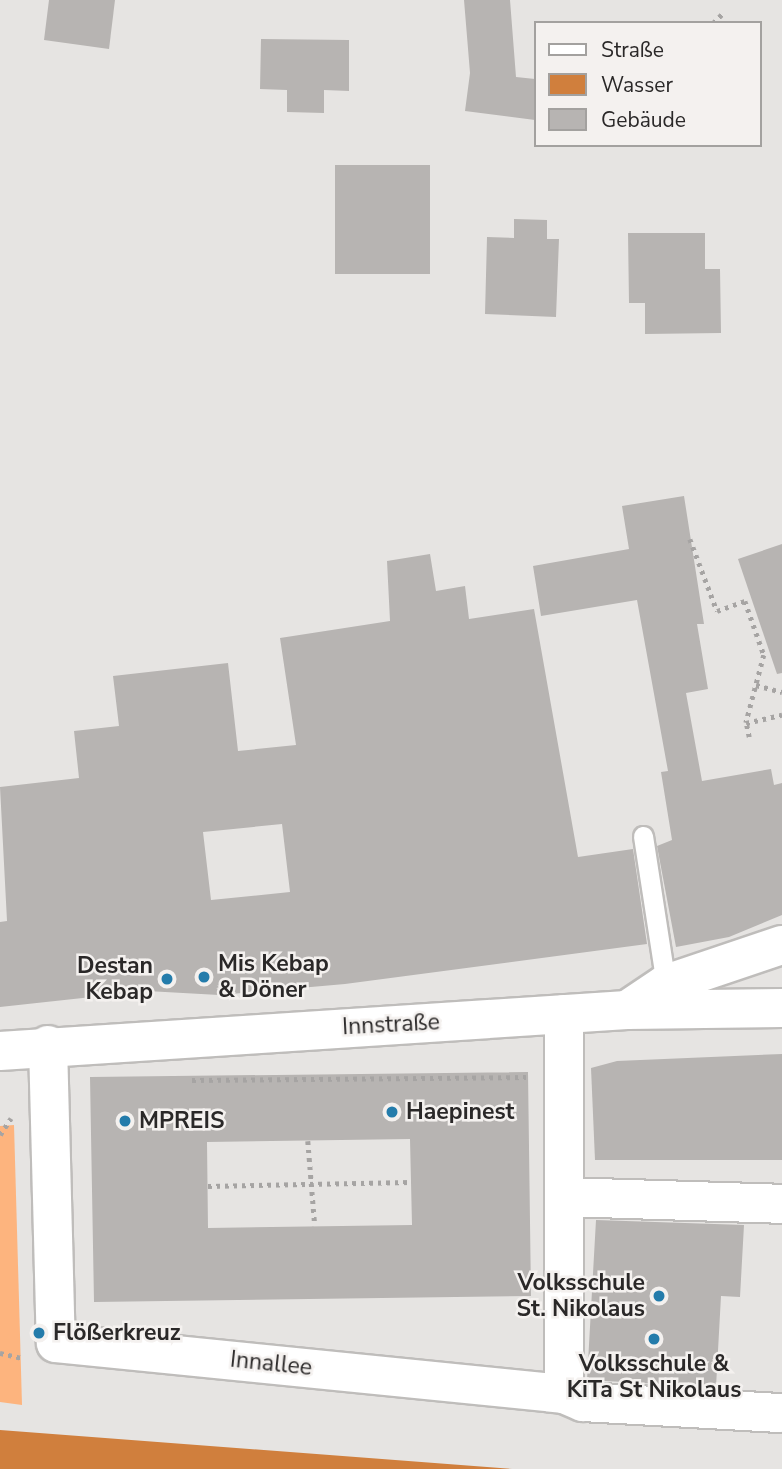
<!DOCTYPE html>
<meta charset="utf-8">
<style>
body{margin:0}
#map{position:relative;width:782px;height:1469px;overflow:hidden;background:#e6e4e2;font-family:"Nunito Sans",sans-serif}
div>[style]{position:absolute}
.green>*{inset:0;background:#fdb47e}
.water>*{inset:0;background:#d07f3d}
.building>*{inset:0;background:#b7b4b2;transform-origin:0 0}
.path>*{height:4.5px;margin-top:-2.25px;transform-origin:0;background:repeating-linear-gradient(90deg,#a6a4a3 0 3.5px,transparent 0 8.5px)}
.roads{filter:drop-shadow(2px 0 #bfbdbb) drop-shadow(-2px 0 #bfbdbb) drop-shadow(0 2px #bfbdbb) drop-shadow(0 -2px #bfbdbb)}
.service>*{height:19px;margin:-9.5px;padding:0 9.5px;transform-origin:9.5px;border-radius:9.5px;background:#fff}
.minor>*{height:38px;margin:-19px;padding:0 19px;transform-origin:19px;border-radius:19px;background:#fff}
.tertiary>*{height:38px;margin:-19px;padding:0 19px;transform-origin:19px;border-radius:19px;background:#fff}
.dots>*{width:19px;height:19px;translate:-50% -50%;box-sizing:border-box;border:4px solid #f4f1ef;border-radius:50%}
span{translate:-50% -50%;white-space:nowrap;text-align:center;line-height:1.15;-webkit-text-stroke:5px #f4f1ef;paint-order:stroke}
.poi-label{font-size:23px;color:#2a2828;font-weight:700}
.left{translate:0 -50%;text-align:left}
.right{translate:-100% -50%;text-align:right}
.street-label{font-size:23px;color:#2a2828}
.legend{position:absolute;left:534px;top:21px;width:228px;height:126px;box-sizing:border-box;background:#f4f1ef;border:2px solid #a3a19f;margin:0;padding:9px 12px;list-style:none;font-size:21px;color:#2a2828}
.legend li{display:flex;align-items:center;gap:14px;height:35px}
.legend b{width:35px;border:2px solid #a3a19f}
</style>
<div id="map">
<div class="green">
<i style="clip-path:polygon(14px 1125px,22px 1405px,0 1402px,0 1126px)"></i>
</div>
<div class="water">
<i style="clip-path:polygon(0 1430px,512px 1469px,0 1469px)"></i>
</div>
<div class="building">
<i style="clip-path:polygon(49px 0,115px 0,109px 49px,44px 40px)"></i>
<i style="clip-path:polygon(464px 0,510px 0,516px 77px,535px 79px,535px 120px,465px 111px,470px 73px)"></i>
<i style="clip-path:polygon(261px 39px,349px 40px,349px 91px,324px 90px,324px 113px,287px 112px,287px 90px,260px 89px)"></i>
<i style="left:335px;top:165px;width:95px;height:109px"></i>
<i style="clip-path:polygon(514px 219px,547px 220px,547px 239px,559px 239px,556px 317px,485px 314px,487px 237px,514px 238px)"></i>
<i style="clip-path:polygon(628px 233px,705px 233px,705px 269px,720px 269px,721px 333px,645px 334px,645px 303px,629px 303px)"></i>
<i style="clip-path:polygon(684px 496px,704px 624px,697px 624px,708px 689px,686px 693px,702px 781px,771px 769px,774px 785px,782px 783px,782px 915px,729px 937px,676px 947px,657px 846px,672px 840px,661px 772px,668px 771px,637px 600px,541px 616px,533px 566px,629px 549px,622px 506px)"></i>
<i style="clip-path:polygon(782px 544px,782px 673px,777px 674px,738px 559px)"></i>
<i style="clip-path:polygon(evenodd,430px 554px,436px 591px,465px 586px,469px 619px,534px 609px,578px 857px,633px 849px,647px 944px,345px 984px,219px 995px,147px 991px,0 1007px,0 922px,7px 921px,0 787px,79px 778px,74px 731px,119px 726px,113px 676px,228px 663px,238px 751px,296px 745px,280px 638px,390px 621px,387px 561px,430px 554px,282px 824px,290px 892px,211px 900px,203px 832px,282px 824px)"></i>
<i style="clip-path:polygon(782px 1054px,782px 1160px,595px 1160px,591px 1068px,617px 1061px)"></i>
<i style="clip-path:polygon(evenodd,528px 1072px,531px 1296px,94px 1302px,90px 1077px,528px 1072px,410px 1139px,412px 1225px,208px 1228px,207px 1142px,410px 1139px)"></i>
<i style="clip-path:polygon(596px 1220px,744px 1225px,740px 1297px,721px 1296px,716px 1387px,587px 1380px)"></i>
</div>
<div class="path">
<i style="left:713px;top:23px;width:16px;rotate:-45deg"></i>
<i style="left:690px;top:539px;width:77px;rotate:69.4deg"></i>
<i style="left:717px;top:611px;width:30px;rotate:-20deg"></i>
<i style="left:745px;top:601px;width:57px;rotate:70.6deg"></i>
<i style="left:764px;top:655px;width:70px;rotate:104.8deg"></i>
<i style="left:756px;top:685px;width:27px;rotate:15deg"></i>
<i style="left:749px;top:737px;width:14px;rotate:-102deg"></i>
<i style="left:746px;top:723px;width:37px;rotate:-13deg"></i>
<i style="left:192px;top:1080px;width:334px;rotate:-0.5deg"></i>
<i style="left:0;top:1135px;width:20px;rotate:-57deg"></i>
<i style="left:308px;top:1141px;width:85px;rotate:85.3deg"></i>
<i style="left:208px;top:1186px;width:203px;rotate:-1.1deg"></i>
<i style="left:0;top:1353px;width:23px;rotate:13deg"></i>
</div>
<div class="roads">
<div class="service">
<i style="left:643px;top:836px;width:150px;rotate:81.2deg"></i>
</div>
<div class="minor">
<i style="left:627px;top:1010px;width:47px;rotate:-33.7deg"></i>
<i style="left:666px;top:984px;width:122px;rotate:-18.6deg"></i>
<i style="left:48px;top:1045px;width:298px;rotate:88.5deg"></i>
<i style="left:56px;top:1343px;width:511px;rotate:5.73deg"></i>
<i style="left:564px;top:1394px;width:21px;rotate:23deg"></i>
<i style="left:583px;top:1402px;width:199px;rotate:3.2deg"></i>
<i style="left:564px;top:1197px;width:218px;rotate:1.8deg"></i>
<i style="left:564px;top:1394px;width:380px;rotate:-90deg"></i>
</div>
<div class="tertiary">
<i style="left:0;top:1051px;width:628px;rotate:-3.74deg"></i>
<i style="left:627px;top:1010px;width:155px;rotate:-0.7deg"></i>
</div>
</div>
<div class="dots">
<i style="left:204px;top:977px;background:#247cab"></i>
<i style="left:167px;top:979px;background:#247cab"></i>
<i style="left:392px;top:1112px;background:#247cab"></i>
<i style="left:125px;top:1121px;background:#247cab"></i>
<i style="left:659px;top:1296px;background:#247cab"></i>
<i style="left:39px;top:1333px;background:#247cab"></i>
<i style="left:654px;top:1339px;background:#247cab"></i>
</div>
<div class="poi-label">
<span class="left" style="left:218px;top:977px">Mis Kebap<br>&amp; Döner</span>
<span class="right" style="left:153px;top:979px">Destan<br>Kebap</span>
<span class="left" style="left:406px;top:1112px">Haepinest</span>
<span class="left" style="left:139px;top:1121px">MPREIS</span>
<span class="right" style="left:645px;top:1296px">Volksschule<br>St. Nikolaus</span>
<span class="left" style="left:53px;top:1333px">Flößerkreuz</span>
<span style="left:654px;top:1377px">Volksschule &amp;<br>KiTa St Nikolaus</span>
</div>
<div class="street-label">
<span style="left:391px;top:1025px;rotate:-3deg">Innstraße</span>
<span style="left:271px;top:1364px;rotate:6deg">Innallee</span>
</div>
<ul class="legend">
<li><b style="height:9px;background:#fff"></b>Straße</li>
<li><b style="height:19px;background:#d07f3d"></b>Wasser</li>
<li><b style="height:19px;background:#b7b4b2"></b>Gebäude</li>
</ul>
</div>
